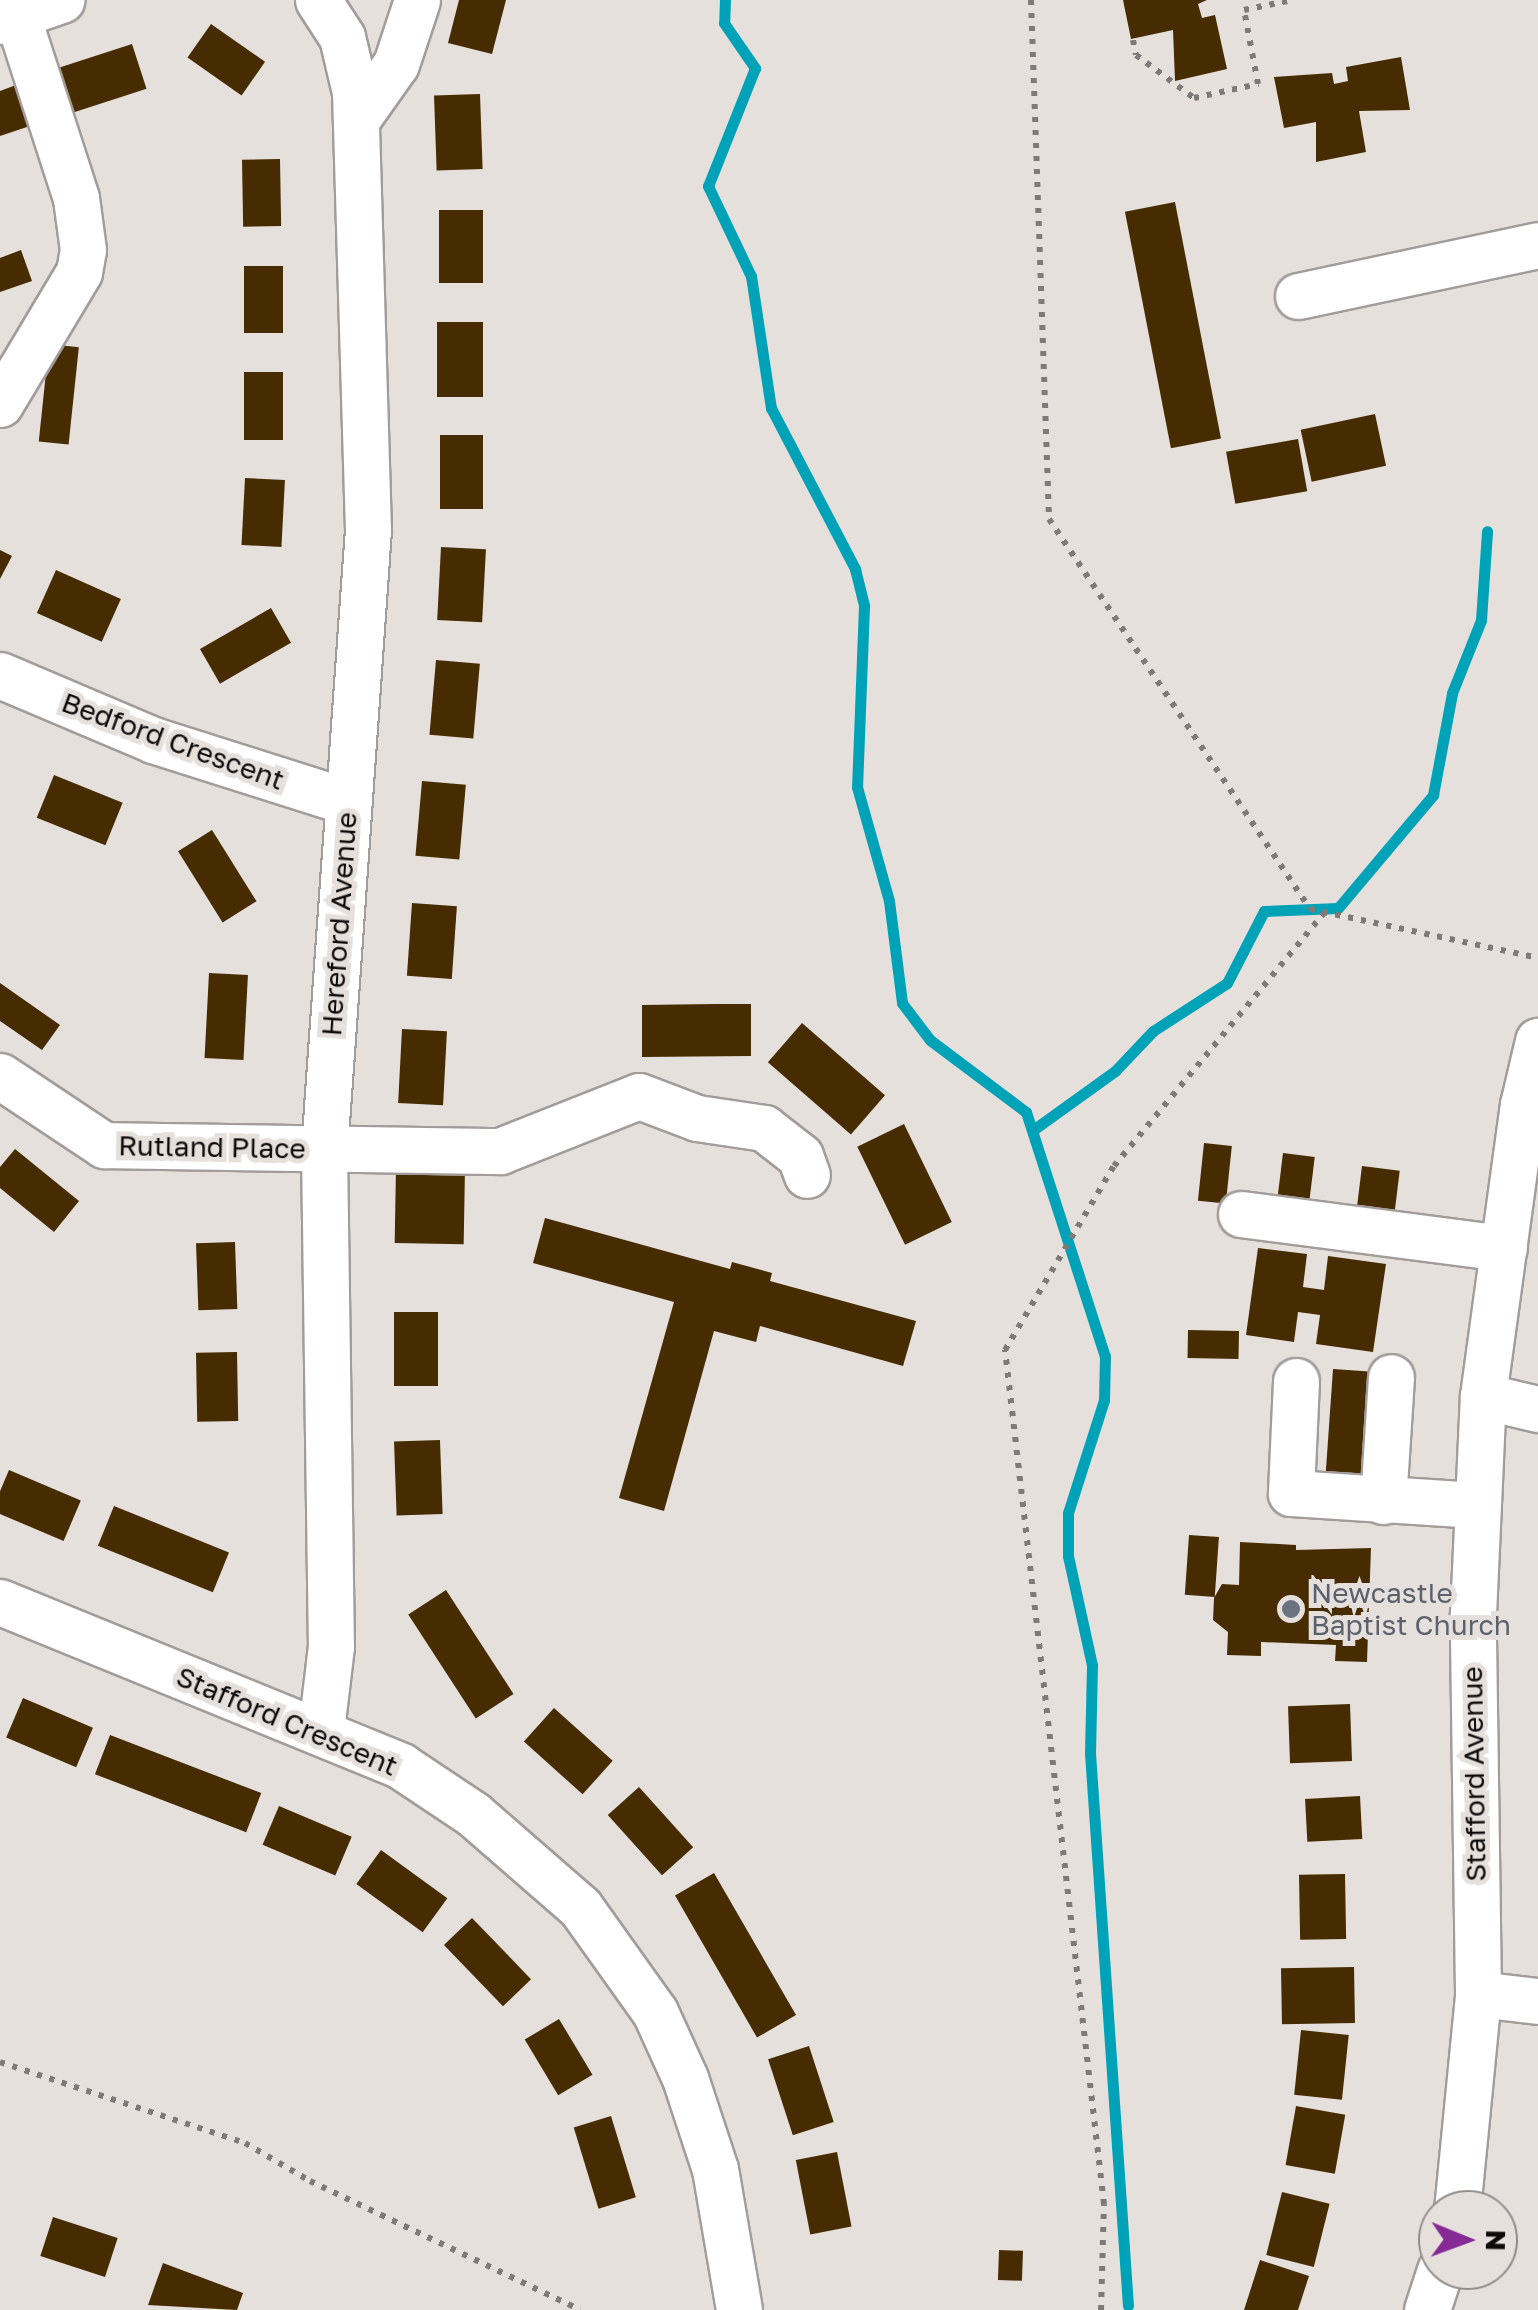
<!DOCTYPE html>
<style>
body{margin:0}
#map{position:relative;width:1538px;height:2310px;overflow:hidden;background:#e6e0dd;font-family:"Golos Text",sans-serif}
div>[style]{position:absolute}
.stream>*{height:11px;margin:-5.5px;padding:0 5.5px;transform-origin:5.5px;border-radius:5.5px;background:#00a2b8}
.building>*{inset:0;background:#462c00;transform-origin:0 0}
.path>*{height:6px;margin-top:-3px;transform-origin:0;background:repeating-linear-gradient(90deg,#7e7a78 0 5px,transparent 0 13px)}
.roads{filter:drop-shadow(2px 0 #a29c9a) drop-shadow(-2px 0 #a29c9a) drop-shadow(0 2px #a29c9a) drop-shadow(0 -2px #a29c9a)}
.minor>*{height:45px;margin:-22.5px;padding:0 22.5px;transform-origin:22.5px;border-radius:22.5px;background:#fff}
.dots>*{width:28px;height:28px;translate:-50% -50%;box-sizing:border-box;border:5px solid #e6e0dd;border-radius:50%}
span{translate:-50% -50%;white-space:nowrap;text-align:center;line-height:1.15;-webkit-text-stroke:10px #e6e0dd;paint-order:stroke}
.street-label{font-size:28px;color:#0d0b0a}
.worship-label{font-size:28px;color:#5b616d}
.left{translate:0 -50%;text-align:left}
.north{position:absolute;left:1418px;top:2190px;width:100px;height:100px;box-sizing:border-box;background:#e6e0dd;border:2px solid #8f8b89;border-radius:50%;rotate:91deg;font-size:28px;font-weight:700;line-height:40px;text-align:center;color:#0d0b0a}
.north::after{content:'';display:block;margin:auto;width:35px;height:45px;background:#862a96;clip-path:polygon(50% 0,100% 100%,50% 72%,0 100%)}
</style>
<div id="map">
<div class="stream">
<i style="left:725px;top:0;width:23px;rotate:92deg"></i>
<i style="left:724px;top:23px;width:55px;rotate:55.4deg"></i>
<i style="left:755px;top:68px;width:127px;rotate:111.7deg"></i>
<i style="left:708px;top:186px;width:100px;rotate:64.5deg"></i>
<i style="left:751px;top:276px;width:134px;rotate:81.4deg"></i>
<i style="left:771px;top:408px;width:182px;rotate:62.4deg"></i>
<i style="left:855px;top:569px;width:38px;rotate:76deg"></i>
<i style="left:864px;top:606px;width:181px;rotate:92.2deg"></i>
<i style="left:857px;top:787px;width:118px;rotate:74.3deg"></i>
<i style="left:889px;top:901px;width:103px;rotate:82.7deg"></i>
<i style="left:902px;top:1003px;width:46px;rotate:52.9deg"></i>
<i style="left:930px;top:1040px;width:120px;rotate:36.9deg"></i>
<i style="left:1026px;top:1112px;width:256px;rotate:72.1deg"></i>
<i style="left:1105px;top:1356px;width:44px;rotate:91.3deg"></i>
<i style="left:1104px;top:1400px;width:119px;rotate:107.7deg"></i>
<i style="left:1068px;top:1513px;width:43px;rotate:90deg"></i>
<i style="left:1068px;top:1556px;width:112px;rotate:77.6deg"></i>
<i style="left:1092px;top:1665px;width:88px;rotate:91.3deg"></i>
<i style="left:1090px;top:1753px;width:554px;rotate:86.07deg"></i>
<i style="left:1033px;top:1130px;width:101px;rotate:-35.7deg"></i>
<i style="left:1115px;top:1071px;width:55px;rotate:-46.5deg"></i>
<i style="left:1153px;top:1031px;width:88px;rotate:-33deg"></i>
<i style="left:1227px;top:983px;width:81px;rotate:-62.8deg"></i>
<i style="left:1264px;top:911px;width:74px;rotate:-2.3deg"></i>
<i style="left:1338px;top:908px;width:148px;rotate:-49.9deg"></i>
<i style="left:1433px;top:795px;width:104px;rotate:-79.4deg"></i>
<i style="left:1452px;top:693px;width:79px;rotate:-68.3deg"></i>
<i style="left:1481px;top:620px;width:89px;rotate:-86.1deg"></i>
</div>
<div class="building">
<i style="clip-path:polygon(459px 0,506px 0,492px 54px,448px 43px)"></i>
<i style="clip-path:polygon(1123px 0,1207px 0,1198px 4px,1202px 18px,1215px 15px,1227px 69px,1175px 81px,1173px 30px,1131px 39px)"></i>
<i style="left:211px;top:24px;width:66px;height:41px;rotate:35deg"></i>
<i style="left:132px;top:44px;width:47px;height:81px;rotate:72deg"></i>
<i style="clip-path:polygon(1401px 57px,1410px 110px,1359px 111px,1366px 152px,1316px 162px,1316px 122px,1284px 128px,1274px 77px,1332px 73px,1334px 84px,1348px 81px,1346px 67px)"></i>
<i style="clip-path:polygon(16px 85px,30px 126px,0 136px,0 91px)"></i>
<i style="left:480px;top:94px;width:75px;height:46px;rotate:88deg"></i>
<i style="left:280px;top:159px;width:67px;height:38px;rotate:89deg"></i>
<i style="left:1175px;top:202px;width:241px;height:51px;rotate:79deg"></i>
<i style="left:439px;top:210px;width:44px;height:73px"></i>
<i style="clip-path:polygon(21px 250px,32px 281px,0 292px,0 258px)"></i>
<i style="left:244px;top:266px;width:39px;height:67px"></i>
<i style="left:437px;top:322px;width:46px;height:75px"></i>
<i style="left:49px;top:344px;width:30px;height:98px;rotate:6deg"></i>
<i style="left:244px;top:372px;width:39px;height:68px"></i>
<i style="left:1375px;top:414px;width:53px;height:76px;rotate:78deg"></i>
<i style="left:440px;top:435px;width:43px;height:74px"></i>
<i style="left:1298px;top:439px;width:53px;height:73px;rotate:80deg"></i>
<i style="left:245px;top:478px;width:40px;height:67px;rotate:3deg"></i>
<i style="left:441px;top:547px;width:45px;height:73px;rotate:3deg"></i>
<i style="clip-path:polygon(0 550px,12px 556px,0 579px)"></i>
<i style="left:56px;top:570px;width:71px;height:47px;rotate:24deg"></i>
<i style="left:271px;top:608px;width:40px;height:82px;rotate:60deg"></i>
<i style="left:436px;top:660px;width:44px;height:75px;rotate:5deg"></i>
<i style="left:54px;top:775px;width:74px;height:46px;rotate:22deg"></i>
<i style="left:422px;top:781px;width:44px;height:75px;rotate:5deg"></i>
<i style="left:212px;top:830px;width:84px;height:40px;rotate:58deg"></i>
<i style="left:412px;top:903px;width:45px;height:73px;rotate:4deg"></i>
<i style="left:209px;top:973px;width:39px;height:85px;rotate:3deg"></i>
<i style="clip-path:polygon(0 983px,60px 1025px,42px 1050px,0 1021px)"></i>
<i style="clip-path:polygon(715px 1004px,751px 1004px,751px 1056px,642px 1057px,642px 1005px)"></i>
<i style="left:802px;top:1023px;width:110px;height:52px;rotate:41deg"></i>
<i style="left:402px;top:1029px;width:45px;height:74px;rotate:3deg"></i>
<i style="left:904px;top:1124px;width:109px;height:52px;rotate:64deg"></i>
<i style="left:1204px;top:1143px;width:28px;height:58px;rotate:6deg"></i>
<i style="clip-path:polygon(15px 1149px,79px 1201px,54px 1232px,0 1188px,0 1167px)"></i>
<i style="left:1283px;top:1153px;width:32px;height:57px;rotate:7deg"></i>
<i style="left:1362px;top:1166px;width:38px;height:47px;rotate:7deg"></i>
<i style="left:396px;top:1167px;width:69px;height:76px;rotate:1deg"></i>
<i style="clip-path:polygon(545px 1218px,730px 1269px,732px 1262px,772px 1273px,770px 1281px,916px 1321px,903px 1366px,760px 1326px,756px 1342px,714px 1331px,664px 1511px,619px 1498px,674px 1302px,533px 1263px)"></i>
<i style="left:235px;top:1242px;width:67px;height:39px;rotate:88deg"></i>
<i style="clip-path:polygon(1258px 1248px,1307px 1254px,1303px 1287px,1324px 1290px,1328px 1256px,1386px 1264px,1373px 1352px,1316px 1344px,1320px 1315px,1298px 1312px,1294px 1342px,1246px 1335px)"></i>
<i style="left:394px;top:1312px;width:44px;height:74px"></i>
<i style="left:1188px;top:1330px;width:51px;height:28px;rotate:1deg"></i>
<i style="left:237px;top:1352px;width:69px;height:41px;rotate:89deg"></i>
<i style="left:1333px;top:1369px;width:51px;height:118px;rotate:4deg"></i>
<i style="left:440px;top:1440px;width:74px;height:46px;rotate:88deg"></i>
<i style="left:9px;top:1470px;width:78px;height:44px;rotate:23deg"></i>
<i style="left:114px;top:1506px;width:124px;height:43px;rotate:22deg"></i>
<i style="left:1189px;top:1535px;width:30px;height:60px;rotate:4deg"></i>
<i style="clip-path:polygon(1240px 1542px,1296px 1545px,1296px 1550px,1371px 1548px,1367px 1662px,1335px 1661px,1336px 1645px,1261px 1642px,1261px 1656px,1227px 1655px,1228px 1632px,1213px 1620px,1214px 1598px,1222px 1584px,1239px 1585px)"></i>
<i style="left:446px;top:1590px;width:124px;height:45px;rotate:57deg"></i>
<i style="left:23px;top:1698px;width:76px;height:43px;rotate:23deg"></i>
<i style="left:1350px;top:1704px;width:57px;height:62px;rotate:88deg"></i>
<i style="left:554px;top:1708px;width:79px;height:45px;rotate:42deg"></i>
<i style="left:110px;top:1735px;width:162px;height:42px;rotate:21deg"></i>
<i style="left:639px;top:1787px;width:81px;height:42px;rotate:48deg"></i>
<i style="left:1360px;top:1796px;width:43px;height:55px;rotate:87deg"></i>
<i style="left:279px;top:1806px;width:79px;height:42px;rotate:23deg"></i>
<i style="left:381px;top:1850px;width:82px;height:42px;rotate:36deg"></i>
<i style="left:714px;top:1873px;width:164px;height:45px;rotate:60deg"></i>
<i style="left:1345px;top:1874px;width:65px;height:46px;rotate:89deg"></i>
<i style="left:472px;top:1918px;width:85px;height:39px;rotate:46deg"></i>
<i style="left:1354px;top:1967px;width:56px;height:73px;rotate:89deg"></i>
<i style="left:559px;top:2019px;width:65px;height:40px;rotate:59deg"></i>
<i style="left:1301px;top:2030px;width:48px;height:65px;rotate:6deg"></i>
<i style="left:809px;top:2046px;width:80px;height:43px;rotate:72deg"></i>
<i style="left:1296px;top:2106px;width:50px;height:60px;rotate:10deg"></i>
<i style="left:611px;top:2116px;width:85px;height:39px;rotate:73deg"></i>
<i style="left:837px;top:2152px;width:76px;height:42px;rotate:79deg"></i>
<i style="left:1282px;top:2192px;width:49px;height:65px;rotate:14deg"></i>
<i style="left:53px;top:2217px;width:68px;height:41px;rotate:18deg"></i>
<i style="left:999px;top:2250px;width:24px;height:30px;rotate:2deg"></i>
<i style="clip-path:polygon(1260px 2260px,1309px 2276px,1298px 2310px,1244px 2310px)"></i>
<i style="clip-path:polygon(163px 2263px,243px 2293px,237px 2310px,148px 2305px)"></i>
</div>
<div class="path">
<i style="left:1031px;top:0;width:519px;rotate:88.01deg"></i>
<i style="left:1049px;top:519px;width:469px;rotate:56.2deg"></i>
<i style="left:1310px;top:909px;width:233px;rotate:12.1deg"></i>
<i style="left:1133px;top:40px;width:15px;rotate:79deg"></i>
<i style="left:1136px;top:55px;width:72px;rotate:36.6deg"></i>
<i style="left:1194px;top:98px;width:66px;rotate:-12.3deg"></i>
<i style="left:1258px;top:84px;width:75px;rotate:-100.7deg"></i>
<i style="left:1244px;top:10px;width:49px;rotate:-11.8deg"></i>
<i style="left:0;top:2062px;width:258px;rotate:18.3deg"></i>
<i style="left:245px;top:2143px;width:75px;rotate:30.3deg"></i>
<i style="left:310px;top:2181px;width:299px;rotate:25.5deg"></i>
<i style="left:1101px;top:2310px;width:106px;rotate:-88.4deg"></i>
<i style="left:1104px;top:2204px;width:860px;rotate:-96.61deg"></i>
<i style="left:1005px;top:1350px;width:214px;rotate:-59.4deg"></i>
<i style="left:1114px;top:1166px;width:330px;rotate:-50.3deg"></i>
</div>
<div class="roads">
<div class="minor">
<i style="left:318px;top:0;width:44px;rotate:57deg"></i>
<i style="left:342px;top:37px;width:57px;rotate:76.7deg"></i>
<i style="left:355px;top:92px;width:437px;rotate:88.3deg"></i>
<i style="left:368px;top:529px;width:623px;rotate:94.05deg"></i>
<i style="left:324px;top:1150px;width:496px;rotate:89.2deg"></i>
<i style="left:331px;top:1646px;width:85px;rotate:96.8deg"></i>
<i style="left:0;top:21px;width:65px;rotate:-19deg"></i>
<i style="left:357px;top:119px;width:67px;rotate:-54.7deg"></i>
<i style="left:396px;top:64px;width:67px;rotate:-71.8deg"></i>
<i style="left:1298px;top:296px;width:245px;rotate:-12deg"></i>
<i style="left:0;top:404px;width:154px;rotate:-59.1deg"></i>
<i style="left:79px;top:272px;width:22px;rotate:-80deg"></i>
<i style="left:83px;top:250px;width:52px;rotate:-97.7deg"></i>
<i style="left:76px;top:198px;width:192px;rotate:-107.9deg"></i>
<i style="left:0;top:675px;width:166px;rotate:23deg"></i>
<i style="left:153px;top:740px;width:205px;rotate:17.6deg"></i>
<i style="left:0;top:1076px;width:125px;rotate:33.6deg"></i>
<i style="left:104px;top:1145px;width:396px;rotate:0.9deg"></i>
<i style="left:500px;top:1151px;width:149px;rotate:-21.6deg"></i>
<i style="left:639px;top:1096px;width:62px;rotate:20.8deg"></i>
<i style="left:697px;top:1118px;width:68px;rotate:8.5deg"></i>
<i style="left:764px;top:1128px;width:46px;rotate:37.9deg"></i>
<i style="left:800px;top:1156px;width:20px;rotate:70deg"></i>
<i style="left:1241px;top:1214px;width:265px;rotate:7.4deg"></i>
<i style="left:1296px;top:1381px;width:112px;rotate:92.6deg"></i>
<i style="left:1291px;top:1493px;width:186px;rotate:3.7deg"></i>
<i style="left:1483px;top:1396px;width:57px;rotate:13.3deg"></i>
<i style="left:1383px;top:1501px;width:124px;rotate:-86.3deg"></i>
<i style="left:0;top:1602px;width:433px;rotate:22.2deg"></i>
<i style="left:401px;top:1766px;width:87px;rotate:33.7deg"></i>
<i style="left:473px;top:1814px;width:142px;rotate:41deg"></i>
<i style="left:580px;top:1907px;width:129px;rotate:54.5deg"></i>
<i style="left:655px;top:2012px;width:72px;rotate:65.6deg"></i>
<i style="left:685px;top:2078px;width:96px;rotate:71.8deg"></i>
<i style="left:715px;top:2169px;width:143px;rotate:80.3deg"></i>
<i style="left:1478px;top:1994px;width:60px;rotate:6.7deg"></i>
<i style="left:1457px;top:2210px;width:217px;rotate:-84.4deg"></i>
<i style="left:1478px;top:1994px;width:380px;rotate:-90.8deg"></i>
<i style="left:1473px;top:1614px;width:218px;rotate:-87.4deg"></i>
<i style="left:1483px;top:1396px;width:294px;rotate:-82.2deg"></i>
<i style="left:1523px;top:1105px;width:66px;rotate:-76.8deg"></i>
<i style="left:1427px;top:2310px;width:42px;rotate:-72deg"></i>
</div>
</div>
<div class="dots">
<i style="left:1291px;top:1609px;background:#6b7280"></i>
</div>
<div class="street-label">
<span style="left:173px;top:741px;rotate:20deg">Bedford Crescent</span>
<span style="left:339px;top:924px;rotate:-86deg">Hereford Avenue</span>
<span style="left:212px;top:1147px;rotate:1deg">Rutland Place</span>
<span style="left:287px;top:1721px;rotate:23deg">Stafford Crescent</span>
<span style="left:1474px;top:1774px;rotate:-91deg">Stafford Avenue</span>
</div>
<div class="worship-label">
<span class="left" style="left:1311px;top:1609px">Newcastle<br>Baptist Church</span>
</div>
<div class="north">N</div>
</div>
